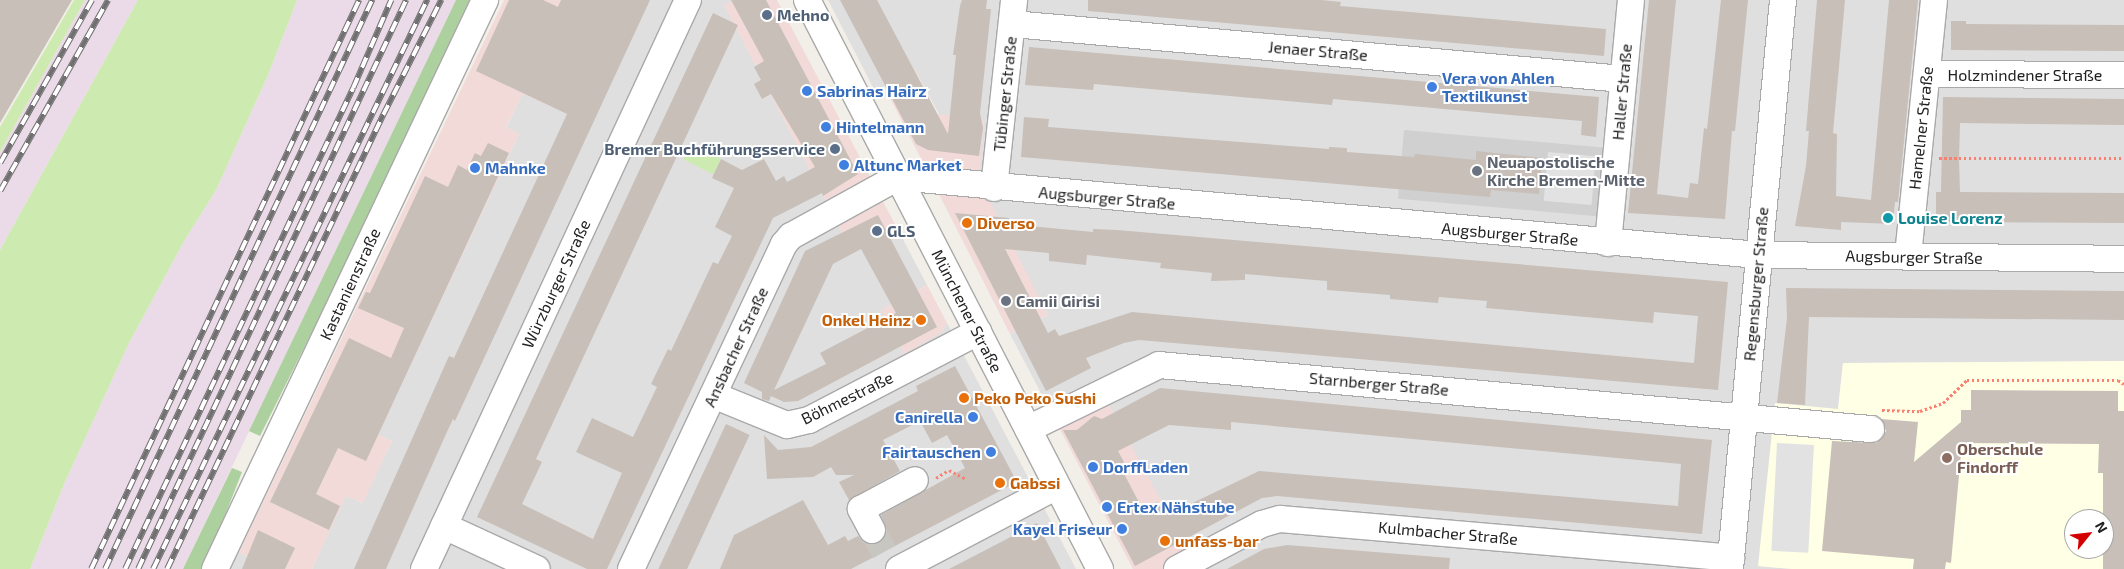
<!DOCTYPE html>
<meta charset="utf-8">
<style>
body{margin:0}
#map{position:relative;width:2124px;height:569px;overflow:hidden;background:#f2efe9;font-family:"Exo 2",sans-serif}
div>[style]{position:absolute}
.residential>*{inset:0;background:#e0dfdf}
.commercial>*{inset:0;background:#f2dad9}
.industrial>*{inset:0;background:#ebdbe8}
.education>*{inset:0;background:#ffffe5}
.religious>*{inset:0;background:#d0d0d0;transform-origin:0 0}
.grass>*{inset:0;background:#cdebb0;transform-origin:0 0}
.forest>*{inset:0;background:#add19e}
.parking>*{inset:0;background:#e2e2e2;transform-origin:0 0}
.building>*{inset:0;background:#c7bfb8;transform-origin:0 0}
.minor-tunnel>*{height:26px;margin-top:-13px;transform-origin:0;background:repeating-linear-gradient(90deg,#c8c6c1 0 26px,transparent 0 39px)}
.path>*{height:3px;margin-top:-1.5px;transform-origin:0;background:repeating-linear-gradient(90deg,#fa8072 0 2.5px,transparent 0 5px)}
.roads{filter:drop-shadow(1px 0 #a9a9a9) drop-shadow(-1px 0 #a9a9a9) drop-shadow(0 1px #a9a9a9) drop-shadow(0 -1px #a9a9a9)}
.minor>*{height:26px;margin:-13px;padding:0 13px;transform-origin:13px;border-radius:13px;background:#fff}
.rail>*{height:5.5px;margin-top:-2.75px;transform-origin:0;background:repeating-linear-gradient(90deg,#fff 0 11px,#707070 0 22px);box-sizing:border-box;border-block:1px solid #707070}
.dots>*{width:14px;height:14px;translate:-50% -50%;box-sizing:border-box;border:2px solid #fff;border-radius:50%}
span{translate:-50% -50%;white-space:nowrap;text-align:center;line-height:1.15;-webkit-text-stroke:4px #fff;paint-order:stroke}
.service-label{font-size:16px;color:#4e5e75;font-weight:700}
.left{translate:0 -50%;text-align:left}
.right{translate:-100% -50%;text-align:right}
.street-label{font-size:16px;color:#222}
.shop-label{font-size:16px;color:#366cbe;font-weight:700}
.worship-label{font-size:16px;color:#5b616d;font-weight:700}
.culture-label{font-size:16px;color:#0d838f;font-weight:700}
.food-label{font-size:16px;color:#c56008;font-weight:700}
.education-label{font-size:16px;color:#785e54;font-weight:700}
.north{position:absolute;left:2064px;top:509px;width:50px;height:50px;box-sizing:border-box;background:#fff;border:1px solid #a7a7a7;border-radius:50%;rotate:61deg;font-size:14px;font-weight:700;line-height:20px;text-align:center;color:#222}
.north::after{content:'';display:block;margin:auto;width:18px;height:22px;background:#d40000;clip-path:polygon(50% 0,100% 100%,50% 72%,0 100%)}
</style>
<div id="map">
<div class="residential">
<i style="clip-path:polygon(581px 0,734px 0,725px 6px,852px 251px,897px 228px,927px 285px,881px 310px,941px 333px,947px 323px,1076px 569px,312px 569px,346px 495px,362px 503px,392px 441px,377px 435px,519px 134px,506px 128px,523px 93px,552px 107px)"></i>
<i style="clip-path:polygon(828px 0,2124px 0,2124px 361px,1843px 363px,1838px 409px,1758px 566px,1793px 569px,1198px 569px,1054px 418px,1010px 334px,1048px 315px,915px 70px,875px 91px)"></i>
<i style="clip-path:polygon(239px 552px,273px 569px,230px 569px)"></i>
</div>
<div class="commercial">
<i style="clip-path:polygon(504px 0,581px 0,569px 71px,552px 107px,523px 94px,506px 127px,519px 134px,378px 435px,392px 441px,363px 503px,346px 496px,312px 569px,273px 569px,239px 552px)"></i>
<i style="clip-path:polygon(734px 0,777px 0,897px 228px,852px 251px,724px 5px)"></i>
<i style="clip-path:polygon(915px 70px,937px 114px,984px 119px,979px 180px,1048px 315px,1010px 334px,884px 86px)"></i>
<i style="clip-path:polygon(927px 285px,947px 323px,941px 333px,904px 354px,881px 310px)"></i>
<i style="clip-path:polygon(1103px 393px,1198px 569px,1133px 569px,1054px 418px)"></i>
</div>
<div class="industrial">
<i style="clip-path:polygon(85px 0,138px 0,0 250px,0 152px)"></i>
<i style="clip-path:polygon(297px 0,456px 0,183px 569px,30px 569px,64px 484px,128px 345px,184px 241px,216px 190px,268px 75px)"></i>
</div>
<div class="education">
<i style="clip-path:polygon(evenodd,2124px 361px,2124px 569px,1793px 569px,1758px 566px,1775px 403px,1838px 409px,1843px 363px,2124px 361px,2074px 519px,2104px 519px,2104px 549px,2074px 549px,2074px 519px)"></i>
</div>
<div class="religious">
<i style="left:1404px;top:130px;width:200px;height:69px;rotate:5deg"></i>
</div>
<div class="grass">
<i style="clip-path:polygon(74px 0,85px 0,0 152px,0 127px)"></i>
<i style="clip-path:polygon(138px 0,297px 0,268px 75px,216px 190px,184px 241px,128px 345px,64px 484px,30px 569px,0 569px,0 250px)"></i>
<i style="left:691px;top:144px;width:34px;height:17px;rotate:27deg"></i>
</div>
<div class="forest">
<i style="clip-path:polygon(456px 0,470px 0,351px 254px,260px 436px,249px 431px)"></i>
<i style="clip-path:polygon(232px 468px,242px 472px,204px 569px,183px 569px)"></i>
</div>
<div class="parking">
<i style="left:1548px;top:152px;width:48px;height:49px;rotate:5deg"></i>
<i style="left:1777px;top:443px;width:37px;height:108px;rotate:3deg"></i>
</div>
<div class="building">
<i style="clip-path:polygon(0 0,72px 0,0 123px)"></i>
<i style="clip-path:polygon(509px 0,543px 0,558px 7px,561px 0,650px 0,455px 421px,453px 419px,446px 434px,386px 569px,354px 569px,449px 356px,454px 358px,567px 114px,476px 71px)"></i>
<i style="clip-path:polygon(731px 0,766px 0,858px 174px,823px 196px,822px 193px,773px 218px,607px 569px,587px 569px,477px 517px,713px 13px,738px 25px,536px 459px,542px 462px,522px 504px,593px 539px,622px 473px,576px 452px,592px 418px,633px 437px,657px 387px,651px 384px,668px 349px,671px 351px,713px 262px,718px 264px,732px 236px,715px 227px,734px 188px,712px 178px,721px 159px,742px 170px,764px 159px,776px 181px,784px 176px,787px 182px,815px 167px,771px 94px,762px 99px,754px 84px,761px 80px,754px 67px,764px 61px)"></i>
<i style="clip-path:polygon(840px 0,877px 0,948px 134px,956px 55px,953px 55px,960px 6px,962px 0,987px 0,986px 9px,991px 9px,980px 113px,983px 128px,979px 156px,928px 150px,916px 144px)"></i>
<i style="clip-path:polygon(1088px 0,1321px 0,1341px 2px,1340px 6px,1606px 29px,1604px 56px,1088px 11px)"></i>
<i style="clip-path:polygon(1649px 0,1676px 0,1657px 194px,1688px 198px,1690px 183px,1698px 184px,1704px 128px,1707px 129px,1721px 0,1748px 0,1735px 131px,1732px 131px,1725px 219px,1628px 213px)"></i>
<i style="clip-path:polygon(1817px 0,1845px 0,1833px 133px,1837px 134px,1836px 196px,1871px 200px,1889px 0,1918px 0,1898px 202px,1895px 202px,1893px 224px,1841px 222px,1841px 230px,1795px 226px,1806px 166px,1809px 131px,1806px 131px)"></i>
<i style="clip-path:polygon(1951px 21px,1966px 21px,1966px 24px,2124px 25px,2124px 51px,1951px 50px)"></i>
<i style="clip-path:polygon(1029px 47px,1599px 97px,1596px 137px,1581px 135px,1582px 121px,1511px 115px,1333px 99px,1332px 105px,1094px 84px,1093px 90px,1025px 85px)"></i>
<i style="clip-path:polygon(1943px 97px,2124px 99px,2124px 125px,1960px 123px,1959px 160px,1960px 192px,2124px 193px,2124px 223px,1936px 222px,1936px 192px,1941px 192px)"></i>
<i style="clip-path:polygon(1024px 117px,1049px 119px,1048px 127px,1329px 149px,1329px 147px,1347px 148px,1347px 152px,1414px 157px,1415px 154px,1476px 160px,1476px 151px,1542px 158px,1539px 194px,1491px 190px,1490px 197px,1021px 157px)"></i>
<i style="clip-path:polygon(488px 143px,509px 153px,366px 461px,338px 448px,316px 494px,340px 506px,329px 530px,270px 502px,349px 338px,391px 358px,404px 328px,358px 308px,366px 292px,370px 293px,425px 176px,448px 187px,458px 165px,467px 170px,475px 153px,481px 156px)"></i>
<i style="clip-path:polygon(evenodd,955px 213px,1009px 218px,1008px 224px,1093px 232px,1093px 229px,1117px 230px,1728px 282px,1718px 390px,1139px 340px,1124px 343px,1086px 358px,1091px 368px,1046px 391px,955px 213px,1005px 249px,1049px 253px,1049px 261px,1077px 264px,1086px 265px,1087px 255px,1161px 263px,1160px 268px,1212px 273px,1211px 281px,1245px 280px,1245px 274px,1327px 281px,1327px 290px,1390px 295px,1390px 299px,1438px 303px,1439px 297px,1487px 301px,1486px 308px,1653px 323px,1654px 312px,1698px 316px,1694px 363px,1132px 312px,1059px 336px,1055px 329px,1048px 333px,1005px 249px)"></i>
<i style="clip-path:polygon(evenodd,878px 215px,937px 327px,798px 401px,784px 402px,771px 396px,769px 401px,762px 399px,762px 392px,744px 383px,805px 251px,878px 215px,861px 249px,896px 313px,820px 353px,826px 364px,774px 390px,833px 264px,861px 249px)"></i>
<i style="clip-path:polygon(1786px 288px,2124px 291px,2124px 320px,1809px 317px,1805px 405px,1777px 403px,1787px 318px)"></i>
<i style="clip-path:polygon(955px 366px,1017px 482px,851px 569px,720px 569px,734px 535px,803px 500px,828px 545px,845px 536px,848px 541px,858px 536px,864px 543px,879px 543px,887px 531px,881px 515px,965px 468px,947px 435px,932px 443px,920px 421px,883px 440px,900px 471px,849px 500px,839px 482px,854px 475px,836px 475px,831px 467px,813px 477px,767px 479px,764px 435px,778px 450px,811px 447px,918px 391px,916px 386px)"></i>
<i style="clip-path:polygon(evenodd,1160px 388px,1712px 440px,1702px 534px,1277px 496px,1262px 498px,1135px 566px,1063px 430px,1077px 430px,1094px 416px,1102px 419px,1160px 388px,1231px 422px,1681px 464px,1678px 506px,1259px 471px,1176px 511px,1171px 501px,1160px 507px,1157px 502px,1143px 510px,1121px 468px,1124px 462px,1118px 451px,1169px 425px,1231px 430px,1231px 422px)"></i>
<i style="clip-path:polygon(1971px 390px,2118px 391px,2118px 411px,2124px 411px,2124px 569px,2103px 569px,2103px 473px,2098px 473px,2099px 444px,1962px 443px,1951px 563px,1946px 562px,1945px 569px,1913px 569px,1914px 559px,1822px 551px,1832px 441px,1877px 443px,1886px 431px,1881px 419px,1918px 422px,1914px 462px,1961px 422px,1961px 410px,1971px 410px)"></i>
<i style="left:726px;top:424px;width:26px;height:160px;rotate:25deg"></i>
<i style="clip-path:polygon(1037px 523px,1061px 569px,949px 569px,1003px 541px)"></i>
<i style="clip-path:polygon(258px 530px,295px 548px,285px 569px,242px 569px)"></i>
<i style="clip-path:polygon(1287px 545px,1450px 558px,1449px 569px,1227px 569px,1264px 549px)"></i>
</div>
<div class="minor-tunnel">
<i style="left:872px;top:530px;width:25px;rotate:61deg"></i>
</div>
<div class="path">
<i style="left:687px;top:154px;width:4px;rotate:27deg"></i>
<i style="left:1939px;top:158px;width:185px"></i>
<i style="left:1882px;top:410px;width:38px;rotate:2deg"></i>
<i style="left:1920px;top:411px;width:24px;rotate:-19deg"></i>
<i style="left:1943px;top:403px;width:33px;rotate:-44deg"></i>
<i style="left:1967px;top:380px;width:151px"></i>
<i style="left:2118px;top:380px;width:7px;rotate:34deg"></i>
<i style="left:936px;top:478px;width:15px;rotate:-32deg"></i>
<i style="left:949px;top:470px;width:19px;rotate:28deg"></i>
</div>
<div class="roads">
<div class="minor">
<i style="left:807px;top:0;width:640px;rotate:62.75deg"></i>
<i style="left:1013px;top:24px;width:612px;rotate:5.15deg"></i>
<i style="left:1927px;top:74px;width:197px;rotate:0.3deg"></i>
<i style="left:898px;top:177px;width:865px;rotate:5.18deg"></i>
<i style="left:1759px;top:255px;width:365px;rotate:0.6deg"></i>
<i style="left:994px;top:188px;width:189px;rotate:-83.9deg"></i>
<i style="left:1608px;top:243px;width:244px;rotate:-84.6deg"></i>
<i style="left:1908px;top:256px;width:257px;rotate:-84.2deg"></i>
<i style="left:713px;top:395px;width:80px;rotate:22.1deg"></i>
<i style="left:787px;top:425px;width:23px;rotate:-13deg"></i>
<i style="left:809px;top:420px;width:191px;rotate:-27.5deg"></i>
<i style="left:1028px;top:429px;width:146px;rotate:-26deg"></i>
<i style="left:1159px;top:365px;width:715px;rotate:5.14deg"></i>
<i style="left:444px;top:526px;width:102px;rotate:24.8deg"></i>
<i style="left:872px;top:530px;width:24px;rotate:-118deg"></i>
<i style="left:861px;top:509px;width:61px;rotate:-28.2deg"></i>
<i style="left:215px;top:569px;width:630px;rotate:-64.61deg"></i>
<i style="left:424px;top:569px;width:627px;rotate:-65.11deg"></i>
<i style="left:631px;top:569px;width:359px;rotate:-64.8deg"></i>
<i style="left:784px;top:244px;width:11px;rotate:-49deg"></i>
<i style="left:791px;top:236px;width:122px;rotate:-28.9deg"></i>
<i style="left:899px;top:569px;width:178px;rotate:-27.7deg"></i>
<i style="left:1177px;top:569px;width:96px;rotate:-27.9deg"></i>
<i style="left:1262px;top:524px;width:19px;rotate:-16deg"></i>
<i style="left:1280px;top:519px;width:453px;rotate:4.9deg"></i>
<i style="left:1730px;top:569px;width:571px;rotate:-84.68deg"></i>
</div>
</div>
<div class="rail">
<i style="left:0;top:163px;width:187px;rotate:-60.6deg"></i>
<i style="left:0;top:191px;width:219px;rotate:-60.5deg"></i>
<i style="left:91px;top:569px;width:629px;rotate:-64.78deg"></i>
<i style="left:105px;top:569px;width:629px;rotate:-64.86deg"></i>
<i style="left:125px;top:569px;width:532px;rotate:-64.64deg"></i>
<i style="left:353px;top:88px;width:96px;rotate:-66.6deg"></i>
<i style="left:138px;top:569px;width:629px;rotate:-64.78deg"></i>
<i style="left:153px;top:569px;width:632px;rotate:-64.29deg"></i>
<i style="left:167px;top:569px;width:503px;rotate:-64.56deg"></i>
<i style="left:383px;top:115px;width:129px;rotate:-63.2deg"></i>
</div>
<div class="dots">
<i style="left:767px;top:15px;background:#5c6f8a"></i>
<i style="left:1432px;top:87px;background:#3f7fe0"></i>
<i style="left:807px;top:91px;background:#3f7fe0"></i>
<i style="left:826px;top:127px;background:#3f7fe0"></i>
<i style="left:835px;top:149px;background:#5c6f8a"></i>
<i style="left:844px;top:165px;background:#3f7fe0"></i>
<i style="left:475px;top:168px;background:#3f7fe0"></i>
<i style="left:1477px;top:171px;background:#6b7280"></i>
<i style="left:1888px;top:218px;background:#0f9aa8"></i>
<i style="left:967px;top:223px;background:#e8710a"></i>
<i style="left:877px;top:231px;background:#5c6f8a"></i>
<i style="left:1006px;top:301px;background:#6b7280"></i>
<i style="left:921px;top:320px;background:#e8710a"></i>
<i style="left:964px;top:398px;background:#e8710a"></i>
<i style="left:973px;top:417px;background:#3f7fe0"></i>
<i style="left:991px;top:452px;background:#3f7fe0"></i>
<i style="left:1947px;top:458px;background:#8d6e63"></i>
<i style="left:1093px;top:467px;background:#3f7fe0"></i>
<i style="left:1000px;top:483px;background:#e8710a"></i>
<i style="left:1107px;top:507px;background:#3f7fe0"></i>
<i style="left:1122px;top:529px;background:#3f7fe0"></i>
<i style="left:1165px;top:541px;background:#e8710a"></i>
</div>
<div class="service-label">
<span class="left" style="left:777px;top:15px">Mehno</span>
<span class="right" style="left:825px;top:149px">Bremer Buchführungsservice</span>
<span class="left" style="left:887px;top:231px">GLS</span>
</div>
<div class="street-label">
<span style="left:1318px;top:51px;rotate:5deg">Jenaer Straße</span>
<span style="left:2025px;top:75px">Holzmindener Straße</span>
<span style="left:1622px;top:92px;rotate:-85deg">Haller Straße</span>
<span style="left:1005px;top:94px;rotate:-84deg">Tübinger Straße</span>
<span style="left:1921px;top:128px;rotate:-84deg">Hamelner Straße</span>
<span style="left:1107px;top:198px;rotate:5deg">Augsburger Straße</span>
<span style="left:1510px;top:234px;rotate:5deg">Augsburger Straße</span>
<span style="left:1914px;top:257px;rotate:1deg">Augsburger Straße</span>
<span style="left:350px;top:284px;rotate:-65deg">Kastanienstraße</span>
<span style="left:556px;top:284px;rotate:-65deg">Würzburger Straße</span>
<span style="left:1756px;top:284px;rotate:-85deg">Regensburger Straße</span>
<span style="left:967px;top:311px;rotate:63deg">Münchener Straße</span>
<span style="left:736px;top:347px;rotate:-65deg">Ansbacher Straße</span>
<span style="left:1379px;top:384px;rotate:5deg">Starnberger Straße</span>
<span style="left:847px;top:398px;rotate:-26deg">Böhmestraße</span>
<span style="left:1448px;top:533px;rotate:5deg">Kulmbacher Straße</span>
</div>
<div class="shop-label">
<span class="left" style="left:1442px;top:87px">Vera von Ahlen<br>Textilkunst</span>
<span class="left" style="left:817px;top:91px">Sabrinas Hairz</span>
<span class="left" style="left:836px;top:127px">Hintelmann</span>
<span class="left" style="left:854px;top:165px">Altunc Market</span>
<span class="left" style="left:485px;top:168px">Mahnke</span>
<span class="right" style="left:963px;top:417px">Canirella</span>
<span class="right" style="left:981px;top:452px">Fairtauschen</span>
<span class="left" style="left:1103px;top:467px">DorffLaden</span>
<span class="left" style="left:1117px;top:507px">Ertex Nähstube</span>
<span class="right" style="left:1112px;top:529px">Kayel Friseur</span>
</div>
<div class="worship-label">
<span class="left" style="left:1487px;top:171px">Neuapostolische<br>Kirche Bremen-Mitte</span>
<span class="left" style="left:1016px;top:301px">Camii Girisi</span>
</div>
<div class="culture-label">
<span class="left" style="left:1898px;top:218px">Louise Lorenz</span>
</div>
<div class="food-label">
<span class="left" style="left:977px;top:223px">Diverso</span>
<span class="right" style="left:911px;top:320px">Onkel Heinz</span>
<span class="left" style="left:974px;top:398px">Peko Peko Sushi</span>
<span class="left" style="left:1010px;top:483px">Gabssi</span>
<span class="left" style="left:1175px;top:541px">unfass-bar</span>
</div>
<div class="education-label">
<span class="left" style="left:1957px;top:458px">Oberschule<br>Findorff</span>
</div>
<div class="north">N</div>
</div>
